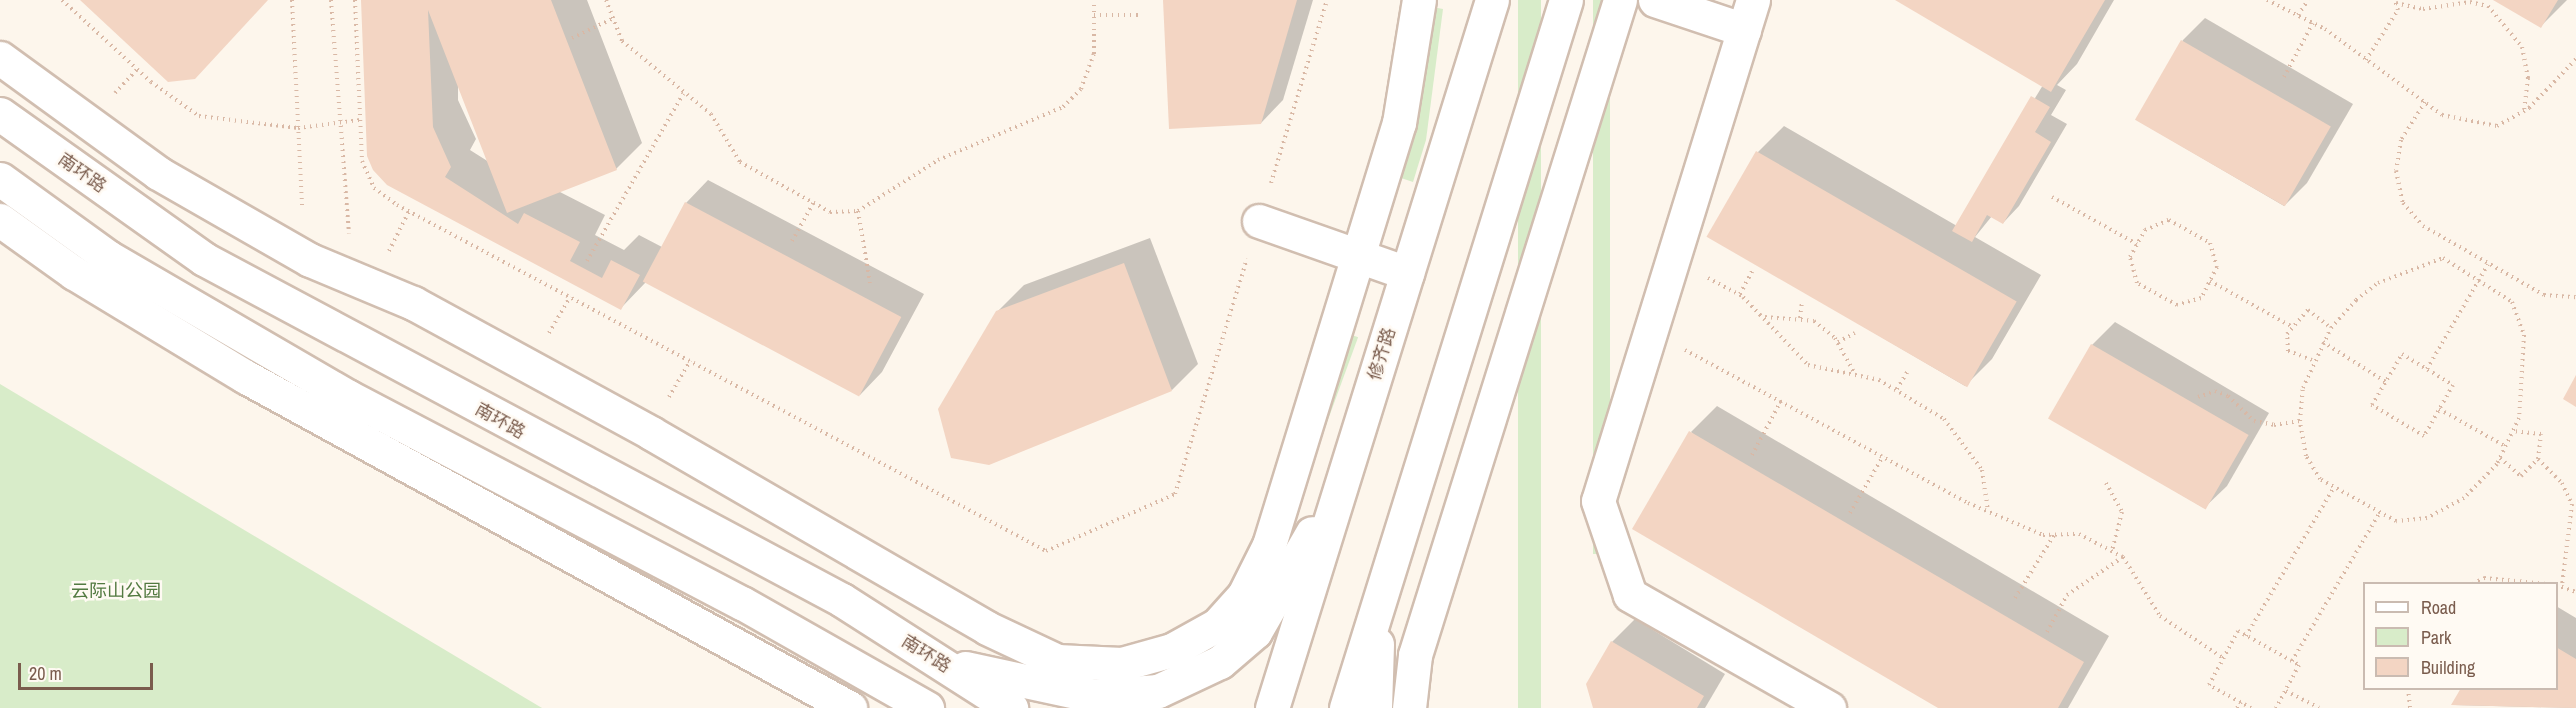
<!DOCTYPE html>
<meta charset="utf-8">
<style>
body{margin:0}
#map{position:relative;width:2576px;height:708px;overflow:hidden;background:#fdf6ec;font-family:"Archivo Narrow","Noto Sans SC",sans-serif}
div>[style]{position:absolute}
.green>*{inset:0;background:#d8ecc9;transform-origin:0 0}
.shadow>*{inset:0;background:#0003}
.building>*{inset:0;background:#f3d5c3;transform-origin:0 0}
.path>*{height:4px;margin-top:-2px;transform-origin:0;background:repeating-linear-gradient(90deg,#d9b8a5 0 1.5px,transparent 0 6px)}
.roads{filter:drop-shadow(2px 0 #d1beb0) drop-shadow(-2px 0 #d1beb0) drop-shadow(0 2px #d1beb0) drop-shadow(0 -2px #d1beb0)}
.street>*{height:33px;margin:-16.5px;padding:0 16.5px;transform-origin:16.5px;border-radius:16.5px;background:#fff}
.secondary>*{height:33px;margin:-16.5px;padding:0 16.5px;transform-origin:16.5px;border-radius:16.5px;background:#fff}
span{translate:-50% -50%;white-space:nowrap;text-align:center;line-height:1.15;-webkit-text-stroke:5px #fffaf3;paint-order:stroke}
.street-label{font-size:18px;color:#7a5c4d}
.park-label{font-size:18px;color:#537a41}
.legend{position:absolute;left:2363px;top:582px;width:195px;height:108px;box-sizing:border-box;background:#fffaf3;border:2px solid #cabbb1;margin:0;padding:8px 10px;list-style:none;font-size:18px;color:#7a5c4d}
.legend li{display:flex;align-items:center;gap:12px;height:30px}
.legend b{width:30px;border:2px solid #cabbb1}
.scale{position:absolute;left:18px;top:663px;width:135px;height:27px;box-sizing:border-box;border:3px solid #7a5c4d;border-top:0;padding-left:8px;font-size:18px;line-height:21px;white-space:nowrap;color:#7a5c4d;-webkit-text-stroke:4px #fffaf3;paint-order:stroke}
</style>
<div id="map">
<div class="green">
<i style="left:1518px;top:0;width:23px;height:742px"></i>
<i style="left:1593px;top:0;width:17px;height:554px"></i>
<i style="clip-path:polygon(1427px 6px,1443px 9px,1426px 140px,1413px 182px,1395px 176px)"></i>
<i style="left:1344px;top:332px;width:15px;height:134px;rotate:20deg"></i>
<i style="clip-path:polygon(0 384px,542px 708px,0 708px)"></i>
</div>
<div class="shadow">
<i style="clip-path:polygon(evenodd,363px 0,587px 0,642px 143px,616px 169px,558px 191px,605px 215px,595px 235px,624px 250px,639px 235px,662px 247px,686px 203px,708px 180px,924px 294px,882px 372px,860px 395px,646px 282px,621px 308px,388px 184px,363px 0,458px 82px,489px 162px,470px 150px,476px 139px,458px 100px,458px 82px)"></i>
<i style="clip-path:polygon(1164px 0,1313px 0,1283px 100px,1261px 123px)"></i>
<i style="clip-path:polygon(1898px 0,2114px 0,2077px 64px,2057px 85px,2066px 90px,2051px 115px,2067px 124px,2019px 206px,2003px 223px,1992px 216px,1975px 237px,2041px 275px,1992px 359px,1965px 386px,1709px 236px,1758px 152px,1784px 126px,1957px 226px,2043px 85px)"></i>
<i style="clip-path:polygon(2496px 0,2567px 0,2541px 26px)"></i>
<i style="clip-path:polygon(2205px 18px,2353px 104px,2307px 183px,2284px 206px,2137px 120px,2183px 40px)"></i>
<i style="clip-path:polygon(1150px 238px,1198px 364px,1172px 390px,997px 312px,1024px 285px)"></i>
<i style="clip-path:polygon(2115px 322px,2269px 413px,2227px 486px,2204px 508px,2050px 418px,2092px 345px)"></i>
<i style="clip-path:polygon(1717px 406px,2109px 636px,2068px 708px,1941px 708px,1691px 432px)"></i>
<i style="clip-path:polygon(2556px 606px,2576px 618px,2576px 708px,2454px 705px,2556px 688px)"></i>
<i style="clip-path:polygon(1635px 619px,1725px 674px,1705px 708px,1595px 708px,1588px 684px,1612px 642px)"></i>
</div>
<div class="building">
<i style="clip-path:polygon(80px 0,268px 0,195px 79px,168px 82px)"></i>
<i style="clip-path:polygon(361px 0,551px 0,617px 170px,507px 213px,428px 10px,433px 127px,451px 167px,445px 177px,518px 224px,524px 213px,580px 242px,570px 261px,602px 278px,611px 260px,640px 275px,621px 310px,387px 185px,373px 170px,367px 156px)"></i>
<i style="clip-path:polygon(1163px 0,1297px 0,1261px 124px,1169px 129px)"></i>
<i style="clip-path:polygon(1895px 0,2105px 0,2051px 92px)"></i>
<i style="clip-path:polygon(2493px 0,2558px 0,2541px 28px)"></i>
<i style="left:2181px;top:40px;width:173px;height:92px;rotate:30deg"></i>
<i style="clip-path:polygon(2031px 96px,2050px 107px,2035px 132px,2051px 142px,2003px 224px,1987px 215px,1972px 242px,1952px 231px)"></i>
<i style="left:1756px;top:151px;width:301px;height:99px;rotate:30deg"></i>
<i style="left:685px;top:202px;width:245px;height:90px;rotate:28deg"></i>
<i style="clip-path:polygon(1124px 263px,1172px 391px,989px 465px,951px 458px,938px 409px,996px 311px)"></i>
<i style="left:2091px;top:344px;width:182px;height:86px;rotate:30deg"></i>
<i style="clip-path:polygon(2576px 375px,2576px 407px,2563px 399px)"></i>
<i style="clip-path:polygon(1689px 431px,2084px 662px,2058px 708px,1938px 708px,1632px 529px)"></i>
<i style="clip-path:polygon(1611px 641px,1704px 696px,1697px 708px,1593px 708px,1586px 684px)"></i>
<i style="clip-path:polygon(2556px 647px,2576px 659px,2576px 708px,2451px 705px,2461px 688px,2556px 688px)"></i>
</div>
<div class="path">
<i style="left:62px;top:0;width:121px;rotate:42.7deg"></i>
<i style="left:151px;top:82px;width:59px;rotate:35.3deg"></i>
<i style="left:199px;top:116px;width:100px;rotate:6.9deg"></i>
<i style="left:298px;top:128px;width:63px;rotate:-7.4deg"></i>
<i style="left:292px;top:0;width:208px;rotate:87.2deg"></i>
<i style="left:331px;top:0;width:234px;rotate:85.6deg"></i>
<i style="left:355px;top:0;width:161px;rotate:87.5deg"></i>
<i style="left:362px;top:161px;width:30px;rotate:66deg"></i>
<i style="left:374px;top:188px;width:29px;rotate:36deg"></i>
<i style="left:397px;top:205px;width:735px;rotate:28.06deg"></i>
<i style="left:1046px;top:551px;width:141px;rotate:-23.8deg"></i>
<i style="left:1175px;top:494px;width:246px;rotate:-73deg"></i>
<i style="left:606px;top:0;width:44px;rotate:68.7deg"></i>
<i style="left:622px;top:41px;width:115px;rotate:39.4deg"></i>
<i style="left:711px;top:114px;width:56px;rotate:58.9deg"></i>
<i style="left:740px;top:162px;width:103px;rotate:29.1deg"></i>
<i style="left:830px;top:212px;width:28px;rotate:-2deg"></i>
<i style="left:858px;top:211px;width:95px;rotate:-32.5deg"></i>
<i style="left:938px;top:160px;width:136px;rotate:-23deg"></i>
<i style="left:1063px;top:107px;width:25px;rotate:-45deg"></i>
<i style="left:1081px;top:89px;width:37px;rotate:-70deg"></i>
<i style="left:1094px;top:54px;width:54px;rotate:-90deg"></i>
<i style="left:2267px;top:0;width:65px;rotate:26.6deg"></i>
<i style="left:2325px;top:29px;width:145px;rotate:36.3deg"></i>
<i style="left:2442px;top:115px;width:56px;rotate:11.3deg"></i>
<i style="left:2497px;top:126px;width:37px;rotate:-29deg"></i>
<i style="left:2529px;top:108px;width:68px;rotate:-46.2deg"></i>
<i style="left:2396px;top:3px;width:28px;rotate:13deg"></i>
<i style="left:2423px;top:9px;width:48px;rotate:-8.5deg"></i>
<i style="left:2470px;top:2px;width:18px;rotate:13deg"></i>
<i style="left:2488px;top:6px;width:53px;rotate:50.3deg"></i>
<i style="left:2522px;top:47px;width:32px;rotate:79deg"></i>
<i style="left:2528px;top:78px;width:33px;rotate:97deg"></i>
<i style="left:1094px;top:15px;width:45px"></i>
<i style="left:2298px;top:15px;width:18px;rotate:-56deg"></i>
<i style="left:572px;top:38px;width:47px;rotate:-25.5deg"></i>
<i style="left:2366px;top:60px;width:59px;rotate:-57.4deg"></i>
<i style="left:2398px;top:10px;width:10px;rotate:-107deg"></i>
<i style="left:2284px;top:77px;width:61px;rotate:-61.8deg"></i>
<i style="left:115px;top:93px;width:33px;rotate:-47deg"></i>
<i style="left:2425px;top:102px;width:45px;rotate:122.3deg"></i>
<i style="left:2401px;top:140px;width:31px;rotate:99deg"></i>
<i style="left:2396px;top:171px;width:33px;rotate:78deg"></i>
<i style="left:2403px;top:203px;width:30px;rotate:49deg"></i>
<i style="left:2423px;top:226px;width:139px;rotate:29.7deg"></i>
<i style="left:2544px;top:295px;width:32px;rotate:4deg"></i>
<i style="left:1271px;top:183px;width:191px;rotate:-73deg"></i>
<i style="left:2052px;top:197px;width:97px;rotate:28.9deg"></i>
<i style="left:858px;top:211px;width:73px;rotate:80.5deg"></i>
<i style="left:2169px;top:220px;width:47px;rotate:29.3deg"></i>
<i style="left:2210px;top:243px;width:25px;rotate:74deg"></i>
<i style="left:2217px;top:267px;width:35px;rotate:117deg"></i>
<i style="left:2201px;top:298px;width:25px;rotate:164deg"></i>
<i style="left:2177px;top:305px;width:46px;rotate:-151.2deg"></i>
<i style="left:2137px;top:283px;width:27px;rotate:-105deg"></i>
<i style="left:2130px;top:257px;width:31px;rotate:-61deg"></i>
<i style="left:2145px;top:230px;width:26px;rotate:-23deg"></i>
<i style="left:792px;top:241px;width:45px;rotate:-60.6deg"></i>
<i style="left:389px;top:251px;width:45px;rotate:-63.4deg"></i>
<i style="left:2443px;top:258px;width:82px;rotate:32.5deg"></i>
<i style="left:2512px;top:302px;width:35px;rotate:70deg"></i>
<i style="left:2524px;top:335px;width:83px;rotate:93.4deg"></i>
<i style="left:2519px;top:418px;width:51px;rotate:115.6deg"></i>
<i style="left:2497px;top:464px;width:47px;rotate:134.1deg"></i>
<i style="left:2464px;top:498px;width:42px;rotate:151.6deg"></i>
<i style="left:2427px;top:518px;width:31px;rotate:174deg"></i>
<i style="left:2396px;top:521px;width:87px;rotate:-151.1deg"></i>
<i style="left:2320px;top:479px;width:27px;rotate:-121deg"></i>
<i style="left:2306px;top:456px;width:36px;rotate:-100deg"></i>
<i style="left:2300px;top:421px;width:33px;rotate:-85deg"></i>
<i style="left:2303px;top:388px;width:66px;rotate:-65deg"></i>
<i style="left:2331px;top:328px;width:38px;rotate:-48deg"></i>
<i style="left:2356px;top:300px;width:28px;rotate:-38deg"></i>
<i style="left:2378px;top:283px;width:70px;rotate:-21deg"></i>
<i style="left:587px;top:261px;width:193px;rotate:-60.1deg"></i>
<i style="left:1708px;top:278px;width:40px;rotate:28deg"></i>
<i style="left:1743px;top:297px;width:94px;rotate:46.3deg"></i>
<i style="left:1808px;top:365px;width:73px;rotate:11.9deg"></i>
<i style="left:1879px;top:380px;width:76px;rotate:31deg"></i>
<i style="left:1944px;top:419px;width:64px;rotate:53.3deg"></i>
<i style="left:1982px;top:470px;width:41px;rotate:81.7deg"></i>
<i style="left:2210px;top:281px;width:93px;rotate:29.1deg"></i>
<i style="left:1740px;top:294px;width:26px;rotate:-62deg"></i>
<i style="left:1765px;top:317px;width:49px;rotate:4.7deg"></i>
<i style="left:1814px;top:321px;width:27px;rotate:39deg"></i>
<i style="left:1835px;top:338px;width:39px;rotate:61deg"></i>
<i style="left:1800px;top:318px;width:16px;rotate:-83deg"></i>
<i style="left:549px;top:333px;width:42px;rotate:-59.7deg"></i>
<i style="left:1838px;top:342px;width:19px;rotate:-28deg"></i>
<i style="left:2323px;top:342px;width:75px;rotate:32.4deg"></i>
<i style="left:1685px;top:350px;width:322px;rotate:28.4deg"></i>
<i style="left:1968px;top:503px;width:82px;rotate:23.1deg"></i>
<i style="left:2043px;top:535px;width:36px;rotate:-2deg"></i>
<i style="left:2079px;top:534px;width:50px;rotate:27.6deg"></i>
<i style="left:2123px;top:557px;width:70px;rotate:57.9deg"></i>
<i style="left:2160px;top:616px;width:76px;rotate:33.7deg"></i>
<i style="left:2402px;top:354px;width:60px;rotate:31.3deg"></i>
<i style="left:2453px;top:385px;width:59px;rotate:119.6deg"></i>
<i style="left:2424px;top:436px;width:61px;rotate:-149.2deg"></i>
<i style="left:2372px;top:405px;width:59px;rotate:-59.5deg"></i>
<i style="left:2312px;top:360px;width:26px;rotate:-159deg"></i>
<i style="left:2288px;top:351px;width:17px;rotate:-93deg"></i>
<i style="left:2287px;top:334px;width:32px;rotate:-49deg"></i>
<i style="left:2308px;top:310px;width:29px;rotate:38deg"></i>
<i style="left:2427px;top:369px;width:121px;rotate:-59.8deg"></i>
<i style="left:1897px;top:389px;width:21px;rotate:-59deg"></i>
<i style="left:669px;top:397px;width:42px;rotate:-59.7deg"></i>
<i style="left:2198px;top:397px;width:18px;rotate:-19deg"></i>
<i style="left:2215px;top:391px;width:14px;rotate:21deg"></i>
<i style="left:2228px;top:396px;width:36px;rotate:44deg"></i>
<i style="left:2254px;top:421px;width:20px;rotate:11deg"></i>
<i style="left:2274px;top:425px;width:26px;rotate:-9deg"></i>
<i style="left:2439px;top:409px;width:76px;rotate:29.3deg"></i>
<i style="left:1752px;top:455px;width:61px;rotate:-61.8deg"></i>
<i style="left:2500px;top:458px;width:28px;rotate:41deg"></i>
<i style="left:2521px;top:476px;width:24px;rotate:-45deg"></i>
<i style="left:2538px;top:459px;width:25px;rotate:-83deg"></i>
<i style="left:2541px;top:434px;width:28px;rotate:-174deg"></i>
<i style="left:2538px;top:459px;width:34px;rotate:45deg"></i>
<i style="left:2562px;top:483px;width:23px;rotate:65deg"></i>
<i style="left:2572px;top:504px;width:83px;rotate:97deg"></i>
<i style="left:2106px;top:483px;width:33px;rotate:61deg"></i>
<i style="left:2122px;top:512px;width:40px;rotate:104.4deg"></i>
<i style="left:1850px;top:513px;width:66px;rotate:-59.9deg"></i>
<i style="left:2473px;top:584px;width:13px;rotate:-29deg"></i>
<i style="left:2484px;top:578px;width:63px;rotate:5.4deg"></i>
<i style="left:2556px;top:585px;width:21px;rotate:19deg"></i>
<i style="left:2015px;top:598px;width:74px;rotate:-58.2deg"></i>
<i style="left:2047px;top:632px;width:42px;rotate:-61.6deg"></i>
<i style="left:2067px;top:595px;width:68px;rotate:-34.2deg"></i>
<i style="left:2246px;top:636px;width:173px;rotate:-59.4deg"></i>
<i style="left:2292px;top:661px;width:173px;rotate:-59.4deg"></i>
<i style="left:2408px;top:688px;width:20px;rotate:84deg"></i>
<i style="left:2286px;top:691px;width:37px;rotate:27deg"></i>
<i style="left:2237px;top:708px;width:7px;rotate:-56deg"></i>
<i style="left:2251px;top:708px;width:48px;rotate:-151.3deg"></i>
<i style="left:2209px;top:685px;width:61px;rotate:-61.8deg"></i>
<i style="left:2238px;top:631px;width:70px;rotate:29.1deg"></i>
<i style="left:2299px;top:665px;width:49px;rotate:118.1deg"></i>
</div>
<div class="roads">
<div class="street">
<i style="left:1655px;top:0;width:94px;rotate:18.6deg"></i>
<i style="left:1753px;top:0;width:524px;rotate:107.19deg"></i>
<i style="left:1598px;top:501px;width:99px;rotate:71.2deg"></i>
<i style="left:1630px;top:595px;width:229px;rotate:29.6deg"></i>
<i style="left:1259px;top:221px;width:157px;rotate:19.4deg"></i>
</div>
<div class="secondary">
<i style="left:0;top:58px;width:195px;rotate:36deg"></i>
<i style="left:158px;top:173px;width:175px;rotate:29.8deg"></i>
<i style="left:310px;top:260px;width:112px;rotate:22.7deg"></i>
<i style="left:413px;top:303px;width:271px;rotate:28.6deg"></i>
<i style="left:651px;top:433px;width:388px;rotate:30.1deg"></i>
<i style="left:987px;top:628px;width:77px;rotate:25.2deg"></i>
<i style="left:1057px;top:661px;width:65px;rotate:2.6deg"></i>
<i style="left:1122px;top:664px;width:52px;rotate:-15.6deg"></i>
<i style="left:1172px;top:650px;width:51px;rotate:-29.1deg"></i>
<i style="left:1217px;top:625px;width:40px;rotate:-48deg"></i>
<i style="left:1244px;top:595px;width:56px;rotate:-63.4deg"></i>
<i style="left:1269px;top:545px;width:442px;rotate:-72.9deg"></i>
<i style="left:1399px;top:123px;width:125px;rotate:-80.8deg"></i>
<i style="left:0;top:114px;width:250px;rotate:35.4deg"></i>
<i style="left:204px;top:259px;width:723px;rotate:28.12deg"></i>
<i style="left:842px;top:600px;width:201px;rotate:32.6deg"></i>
<i style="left:0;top:179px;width:133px;rotate:35.8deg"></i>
<i style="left:108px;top:257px;width:279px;rotate:30.2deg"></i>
<i style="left:349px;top:397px;width:444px;rotate:27.7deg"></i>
<i style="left:742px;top:603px;width:213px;rotate:29.6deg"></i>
<i style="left:0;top:220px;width:91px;rotate:35.6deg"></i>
<i style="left:74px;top:273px;width:201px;rotate:31.2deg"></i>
<i style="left:246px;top:377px;width:689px;rotate:28.72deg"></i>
<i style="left:965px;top:668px;width:132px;rotate:12.2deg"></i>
<i style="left:1094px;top:696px;width:64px;rotate:-4.5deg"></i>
<i style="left:1158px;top:691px;width:68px;rotate:-25.1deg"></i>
<i style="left:1220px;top:662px;width:46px;rotate:-40.6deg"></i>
<i style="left:1255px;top:632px;width:114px;rotate:-60.1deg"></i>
<i style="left:1272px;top:708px;width:741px;rotate:-72.74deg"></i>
<i style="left:1346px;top:708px;width:741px;rotate:-72.74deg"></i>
<i style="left:1375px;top:708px;width:64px;rotate:-88.2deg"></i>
<i style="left:1409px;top:708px;width:53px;rotate:-83.5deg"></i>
<i style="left:1415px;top:655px;width:686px;rotate:-72.62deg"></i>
</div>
</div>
<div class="street-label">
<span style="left:82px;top:173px;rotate:35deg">南环路</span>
<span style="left:1382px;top:354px;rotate:-73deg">修齐路</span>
<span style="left:500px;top:421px;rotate:29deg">南环路</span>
<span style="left:926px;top:654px;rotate:32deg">南环路</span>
</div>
<div class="park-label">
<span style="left:116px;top:591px">云际山公园</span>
</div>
<ul class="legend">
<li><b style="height:8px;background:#fff"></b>Road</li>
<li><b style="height:16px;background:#d8ecc9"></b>Park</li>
<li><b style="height:16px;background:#f3d5c3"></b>Building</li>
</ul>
<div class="scale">20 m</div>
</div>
